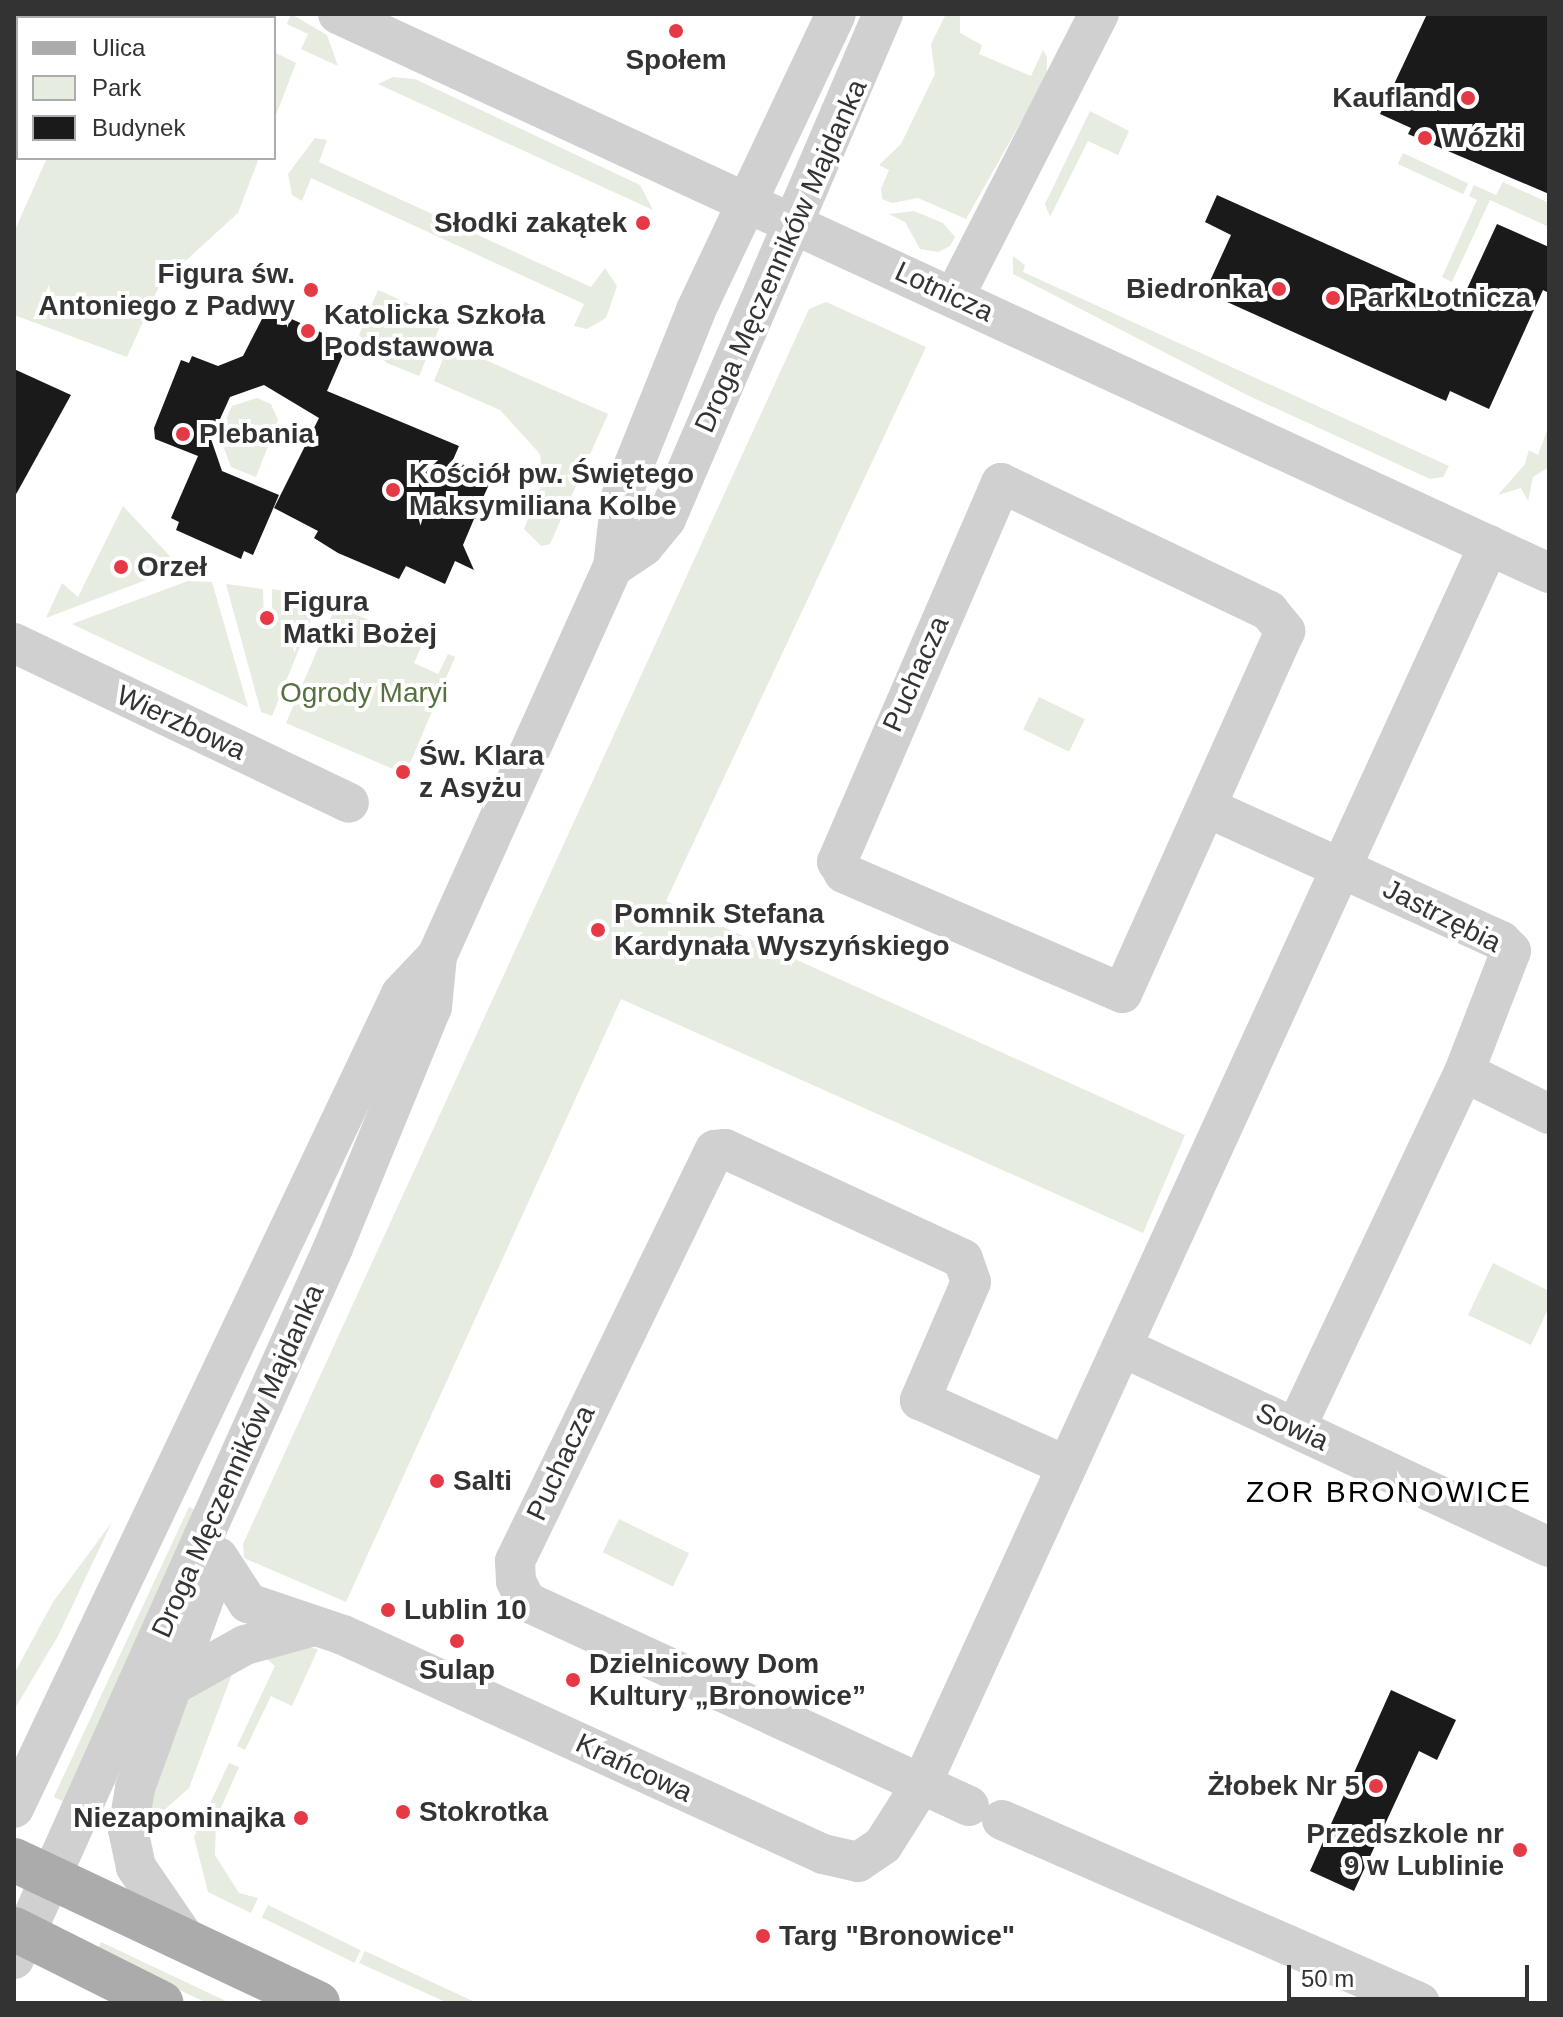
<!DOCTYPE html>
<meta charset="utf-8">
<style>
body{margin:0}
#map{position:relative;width:1563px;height:2017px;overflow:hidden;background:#fff;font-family:Helvetica,sans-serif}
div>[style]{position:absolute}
.green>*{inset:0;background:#e6ecdf;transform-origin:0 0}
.building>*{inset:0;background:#1a1a1a}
.minor>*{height:40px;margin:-20px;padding:0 20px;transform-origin:20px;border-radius:20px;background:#d0d0d0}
.major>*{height:44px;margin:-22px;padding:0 22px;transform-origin:22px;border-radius:22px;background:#ababab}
.dots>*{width:22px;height:22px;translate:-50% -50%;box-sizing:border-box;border:4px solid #fff;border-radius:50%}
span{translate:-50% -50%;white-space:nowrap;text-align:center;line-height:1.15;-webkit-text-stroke:8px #fff;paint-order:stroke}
.poi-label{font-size:28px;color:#333;font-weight:700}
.right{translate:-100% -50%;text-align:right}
.left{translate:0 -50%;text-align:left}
.street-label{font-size:28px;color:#333}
.park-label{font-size:28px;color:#56703f}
.neighbourhood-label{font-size:30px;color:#000;letter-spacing:2px}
.frame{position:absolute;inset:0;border:16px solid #333;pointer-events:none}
.legend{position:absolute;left:16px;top:16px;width:260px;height:144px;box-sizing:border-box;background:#fff;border:2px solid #adadad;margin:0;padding:10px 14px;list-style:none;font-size:24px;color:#333}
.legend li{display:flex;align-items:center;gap:16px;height:40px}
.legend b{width:40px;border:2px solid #adadad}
.scale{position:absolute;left:1287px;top:1965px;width:242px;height:36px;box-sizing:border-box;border:4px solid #333;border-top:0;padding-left:10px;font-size:24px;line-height:28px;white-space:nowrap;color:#333;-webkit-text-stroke:6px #fff;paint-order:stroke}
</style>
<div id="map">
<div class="green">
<i style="clip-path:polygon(291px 14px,327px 35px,338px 66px,301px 49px,308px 34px,287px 24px)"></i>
<i style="clip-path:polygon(946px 14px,960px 14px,960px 33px,982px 45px,979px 54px,1031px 76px,1043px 50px,1047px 57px,1047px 76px,966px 219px,918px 198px,892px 203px,882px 199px,881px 189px,889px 170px,879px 165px,901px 144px,935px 74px,931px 44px)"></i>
<i style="clip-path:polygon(274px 52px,296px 63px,274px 120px)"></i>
<i style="clip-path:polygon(393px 77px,415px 79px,640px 185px,653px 210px,378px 84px)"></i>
<i style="clip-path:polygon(1090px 111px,1129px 131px,1118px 155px,1088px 141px,1050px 217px,1045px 204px)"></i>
<i style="clip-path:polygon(315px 138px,327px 140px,319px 162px,591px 287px,605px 268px,617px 286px,606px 318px,587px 329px,574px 326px,584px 304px,311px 178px,302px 201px,292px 195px,288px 174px)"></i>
<i style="left:1403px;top:153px;width:72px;height:12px;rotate:25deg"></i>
<i style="clip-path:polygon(47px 158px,259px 158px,238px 213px,160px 284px,127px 357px,14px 315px,14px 232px)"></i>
<i style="clip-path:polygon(1503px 182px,1549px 203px,1549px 227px,1490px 200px,1452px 282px,1442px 277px,1477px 200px,1469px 196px,1474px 185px,1496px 195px)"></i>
<i style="clip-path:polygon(914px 211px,943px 223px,955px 237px,950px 246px,938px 252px,920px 249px,905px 222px,889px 214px)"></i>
<i style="clip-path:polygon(1013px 256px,1025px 265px,1023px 272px,1449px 466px,1443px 477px,1430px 479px,1247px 395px,1013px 274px)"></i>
<i style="clip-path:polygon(378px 290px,443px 319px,419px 376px,387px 363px,359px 335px)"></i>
<i style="clip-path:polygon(826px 302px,926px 347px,666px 901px,1185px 1135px,1143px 1233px,621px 999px,346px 1602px,244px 1558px,243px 1544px,809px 309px)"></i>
<i style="clip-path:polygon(449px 344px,608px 414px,550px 544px,541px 546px,524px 529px,543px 481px,540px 454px,500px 410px,434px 381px)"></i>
<i style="clip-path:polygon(257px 398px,271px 404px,278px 420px,272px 437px,257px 424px,254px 430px,241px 425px,238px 433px,250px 439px,248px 446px,268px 446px,256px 477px,231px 467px,219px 435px,232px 406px)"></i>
<i style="clip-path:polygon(1549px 425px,1549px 467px,1533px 477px,1528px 501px,1521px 488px,1498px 495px,1525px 464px,1529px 450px,1538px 455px)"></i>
<i style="clip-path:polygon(123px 506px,180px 567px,46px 618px,62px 583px,78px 597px)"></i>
<i style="clip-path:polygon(188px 581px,212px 582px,248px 707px,72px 624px)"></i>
<i style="clip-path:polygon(226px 584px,263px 589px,264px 623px,272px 623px,272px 589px,320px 597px,272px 716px,261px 712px)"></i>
<i style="clip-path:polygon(336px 606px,423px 643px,414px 663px,438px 674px,448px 654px,455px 657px,408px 768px,400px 772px,286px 723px)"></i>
<i style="left:1039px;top:697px;width:51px;height:36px;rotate:26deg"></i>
<i style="clip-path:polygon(1493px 1263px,1549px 1291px,1549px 1307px,1531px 1345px,1468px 1315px)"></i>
<i style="left:189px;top:1507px;width:14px;height:320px;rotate:25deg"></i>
<i style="left:619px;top:1519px;width:78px;height:37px;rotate:26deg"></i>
<i style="clip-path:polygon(112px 1522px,58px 1636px,14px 1710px,14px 1674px,53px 1602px)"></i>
<i style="clip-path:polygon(300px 1646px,318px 1649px,292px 1706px,271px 1696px,245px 1750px,237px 1746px,275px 1666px,262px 1655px)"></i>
<i style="clip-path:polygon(237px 1661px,189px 1788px,162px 1812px,143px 1814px,173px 1723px,190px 1697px)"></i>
<i style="clip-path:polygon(229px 1763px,239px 1767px,216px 1819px,215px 1855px,239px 1893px,258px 1898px,251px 1913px,208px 1892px,194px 1837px)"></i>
<i style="left:268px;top:1905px;width:103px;height:14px;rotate:26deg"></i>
<i style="clip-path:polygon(101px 1942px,230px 2003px,207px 2003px,97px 1951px)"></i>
<i style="clip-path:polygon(365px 1951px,477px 2003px,448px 2003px,359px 1963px)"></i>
</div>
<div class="building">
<i style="clip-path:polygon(1427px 14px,1549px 14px,1549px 194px,1408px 134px,1411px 128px,1380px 114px)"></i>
<i style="clip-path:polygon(1217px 195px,1460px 304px,1497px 224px,1549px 247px,1549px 293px,1543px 290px,1489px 409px,1450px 391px,1446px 401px,1205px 292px,1231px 235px,1205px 222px)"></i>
<i style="clip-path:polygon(274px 311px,340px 341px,337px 348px,344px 352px,327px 391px,459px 446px,453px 460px,492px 478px,481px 502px,499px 509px,474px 519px,463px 545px,474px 570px,455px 561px,445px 584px,406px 566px,399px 579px,338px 553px,314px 538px,318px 531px,274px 508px,319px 418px,264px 385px,230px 397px,211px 439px,222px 471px,279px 495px,253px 555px,244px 551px,241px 559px,176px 530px,179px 522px,171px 518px,198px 456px,155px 439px,154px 428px,181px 360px,189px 363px,192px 356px,218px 366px,243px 356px,264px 315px,271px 319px)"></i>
<i style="clip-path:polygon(14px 369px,71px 395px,14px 498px)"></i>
<i style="clip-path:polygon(1391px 1690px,1456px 1720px,1437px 1760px,1419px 1751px,1354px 1891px,1310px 1871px)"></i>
</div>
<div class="minor">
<i style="left:338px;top:14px;width:1334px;rotate:24.78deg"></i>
<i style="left:954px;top:297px;width:318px;rotate:-62.9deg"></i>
<i style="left:1001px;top:483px;width:297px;rotate:25.5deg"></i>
<i style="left:1269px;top:611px;width:26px;rotate:51deg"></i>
<i style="left:1285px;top:631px;width:397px;rotate:114.2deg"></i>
<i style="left:1122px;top:993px;width:303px;rotate:-156.7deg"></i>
<i style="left:844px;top:873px;width:13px;rotate:-122deg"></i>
<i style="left:837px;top:862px;width:413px;rotate:-66.6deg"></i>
<i style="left:613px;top:567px;width:37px;rotate:-34deg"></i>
<i style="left:644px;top:546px;width:35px;rotate:-51deg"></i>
<i style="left:666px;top:519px;width:550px;rotate:-66.75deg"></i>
<i style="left:14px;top:643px;width:371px;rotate:25.5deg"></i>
<i style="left:1206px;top:807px;width:324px;rotate:24.4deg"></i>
<i style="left:1501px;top:941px;width:14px;rotate:45deg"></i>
<i style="left:1511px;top:951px;width:130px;rotate:111.2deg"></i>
<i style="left:1464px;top:1072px;width:394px;rotate:115.3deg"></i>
<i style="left:1464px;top:1072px;width:95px;rotate:26.3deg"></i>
<i style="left:1122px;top:1347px;width:472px;rotate:25.1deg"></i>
<i style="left:218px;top:1557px;width:55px;rotate:56.9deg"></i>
<i style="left:248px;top:1603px;width:100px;rotate:18.6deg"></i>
<i style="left:343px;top:1635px;width:528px;rotate:24.52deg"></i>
<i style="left:823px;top:1854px;width:36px;rotate:13deg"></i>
<i style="left:858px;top:1862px;width:30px;rotate:-34deg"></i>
<i style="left:883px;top:1845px;width:71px;rotate:-57.7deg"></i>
<i style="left:921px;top:1785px;width:1364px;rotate:-65.39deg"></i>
<i style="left:175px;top:1684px;width:80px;rotate:-29.1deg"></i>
<i style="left:245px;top:1645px;width:72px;rotate:-15.4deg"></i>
<i style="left:969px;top:1806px;width:488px;rotate:-155.2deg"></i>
<i style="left:526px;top:1601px;width:22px;rotate:-117deg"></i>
<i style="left:516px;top:1581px;width:20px;rotate:-93deg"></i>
<i style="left:515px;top:1561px;width:457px;rotate:-64.1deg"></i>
<i style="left:715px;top:1150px;width:10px;rotate:-6deg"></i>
<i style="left:725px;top:1149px;width:262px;rotate:24.8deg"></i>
<i style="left:963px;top:1259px;width:24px;rotate:71deg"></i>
<i style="left:971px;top:1282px;width:129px;rotate:113.4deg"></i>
<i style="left:920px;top:1400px;width:161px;rotate:24.2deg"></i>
<i style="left:14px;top:1808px;width:901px;rotate:-64.57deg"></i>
<i style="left:401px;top:994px;width:52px;rotate:-46.5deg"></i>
<i style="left:437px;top:956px;width:427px;rotate:-65.7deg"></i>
<i style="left:613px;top:567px;width:70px;rotate:-83.5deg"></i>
<i style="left:621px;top:497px;width:201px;rotate:-68.1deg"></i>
<i style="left:696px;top:310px;width:327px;rotate:-64.7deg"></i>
<i style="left:1002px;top:1820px;width:456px;rotate:23.6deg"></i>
<i style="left:188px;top:1943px;width:92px;rotate:-124.4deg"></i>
<i style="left:136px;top:1867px;width:38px;rotate:-102deg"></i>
<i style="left:128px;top:1830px;width:43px;rotate:-80.5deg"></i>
<i style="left:135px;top:1788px;width:222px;rotate:-70deg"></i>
<i style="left:14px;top:1959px;width:779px;rotate:-65.84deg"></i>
<i style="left:333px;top:1248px;width:261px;rotate:-67.7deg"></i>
<i style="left:432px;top:1007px;width:51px;rotate:-84.4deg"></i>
</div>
<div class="major">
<i style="left:14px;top:1860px;width:336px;rotate:25.2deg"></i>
<i style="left:14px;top:1929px;width:165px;rotate:26.6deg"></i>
</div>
<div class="dots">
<i style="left:676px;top:31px;background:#e63946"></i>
<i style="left:1468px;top:98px;background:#e63946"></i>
<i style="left:1425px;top:138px;background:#e63946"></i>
<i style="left:643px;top:223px;background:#e63946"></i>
<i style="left:1279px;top:289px;background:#e63946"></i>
<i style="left:311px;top:290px;background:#e63946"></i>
<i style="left:1333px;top:298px;background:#e63946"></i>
<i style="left:308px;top:331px;background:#e63946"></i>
<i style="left:183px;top:434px;background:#e63946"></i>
<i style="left:393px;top:490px;background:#e63946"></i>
<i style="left:121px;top:567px;background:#e63946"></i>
<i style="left:267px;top:618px;background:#e63946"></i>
<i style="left:403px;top:772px;background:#e63946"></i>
<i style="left:598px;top:930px;background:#e63946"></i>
<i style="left:437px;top:1481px;background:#e63946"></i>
<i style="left:388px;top:1610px;background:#e63946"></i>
<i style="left:457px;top:1641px;background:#e63946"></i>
<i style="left:573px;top:1680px;background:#e63946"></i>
<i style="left:1376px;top:1786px;background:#e63946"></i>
<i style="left:403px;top:1812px;background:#e63946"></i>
<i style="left:301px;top:1818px;background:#e63946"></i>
<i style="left:1520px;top:1850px;background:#e63946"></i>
<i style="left:763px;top:1936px;background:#e63946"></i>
</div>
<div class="poi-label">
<span style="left:676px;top:60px">Społem</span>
<span class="right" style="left:1452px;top:98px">Kaufland</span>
<span class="left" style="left:1441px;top:138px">Wózki</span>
<span class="right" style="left:627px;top:223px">Słodki zakątek</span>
<span class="right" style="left:295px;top:290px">Figura św.<br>Antoniego z Padwy</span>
<span class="right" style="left:1263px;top:289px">Biedronka</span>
<span class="left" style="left:1349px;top:298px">Park Lotnicza</span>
<span class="left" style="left:324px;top:331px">Katolicka Szkoła<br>Podstawowa</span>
<span class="left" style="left:199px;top:434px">Plebania</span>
<span class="left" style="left:409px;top:490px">Kościół pw. Świętego<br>Maksymiliana Kolbe</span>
<span class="left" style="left:137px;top:567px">Orzeł</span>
<span class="left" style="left:283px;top:618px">Figura<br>Matki Bożej</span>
<span class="left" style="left:419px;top:772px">Św. Klara<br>z Asyżu</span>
<span class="left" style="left:614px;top:930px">Pomnik Stefana<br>Kardynała Wyszyńskiego</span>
<span class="left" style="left:453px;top:1481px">Salti</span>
<span class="left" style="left:404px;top:1610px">Lublin 10</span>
<span class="left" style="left:589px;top:1680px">Dzielnicowy Dom<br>Kultury „Bronowice”</span>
<span style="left:457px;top:1670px">Sulap</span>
<span class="right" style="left:1360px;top:1786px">Żłobek Nr 5</span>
<span class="left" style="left:419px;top:1812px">Stokrotka</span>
<span class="right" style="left:285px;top:1818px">Niezapominajka</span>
<span class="right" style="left:1504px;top:1850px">Przedszkole nr<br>9 w Lublinie</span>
<span class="left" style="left:779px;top:1936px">Targ "Bronowice"</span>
</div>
<div class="street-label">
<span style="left:781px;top:256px;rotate:-66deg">Droga Męczenników Majdanka</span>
<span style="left:944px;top:292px;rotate:25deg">Lotnicza</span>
<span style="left:916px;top:674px;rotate:-66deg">Puchacza</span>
<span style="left:181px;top:723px;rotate:25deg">Wierzbowa</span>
<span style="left:1442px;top:916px;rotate:27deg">Jastrzębia</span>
<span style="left:1292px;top:1427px;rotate:25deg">Sowia</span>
<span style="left:238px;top:1461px;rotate:-66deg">Droga Męczenników Majdanka</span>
<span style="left:561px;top:1463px;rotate:-65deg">Puchacza</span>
<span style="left:634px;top:1768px;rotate:25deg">Krańcowa</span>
</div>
<div class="park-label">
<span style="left:364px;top:693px">Ogrody Maryi</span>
</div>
<div class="neighbourhood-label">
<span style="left:1389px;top:1492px">ZOR BRONOWICE</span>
</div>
<div class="frame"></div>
<ul class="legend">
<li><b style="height:10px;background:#ababab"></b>Ulica</li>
<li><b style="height:22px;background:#e6ecdf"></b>Park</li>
<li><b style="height:22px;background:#1a1a1a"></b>Budynek</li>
</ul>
<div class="scale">50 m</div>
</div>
